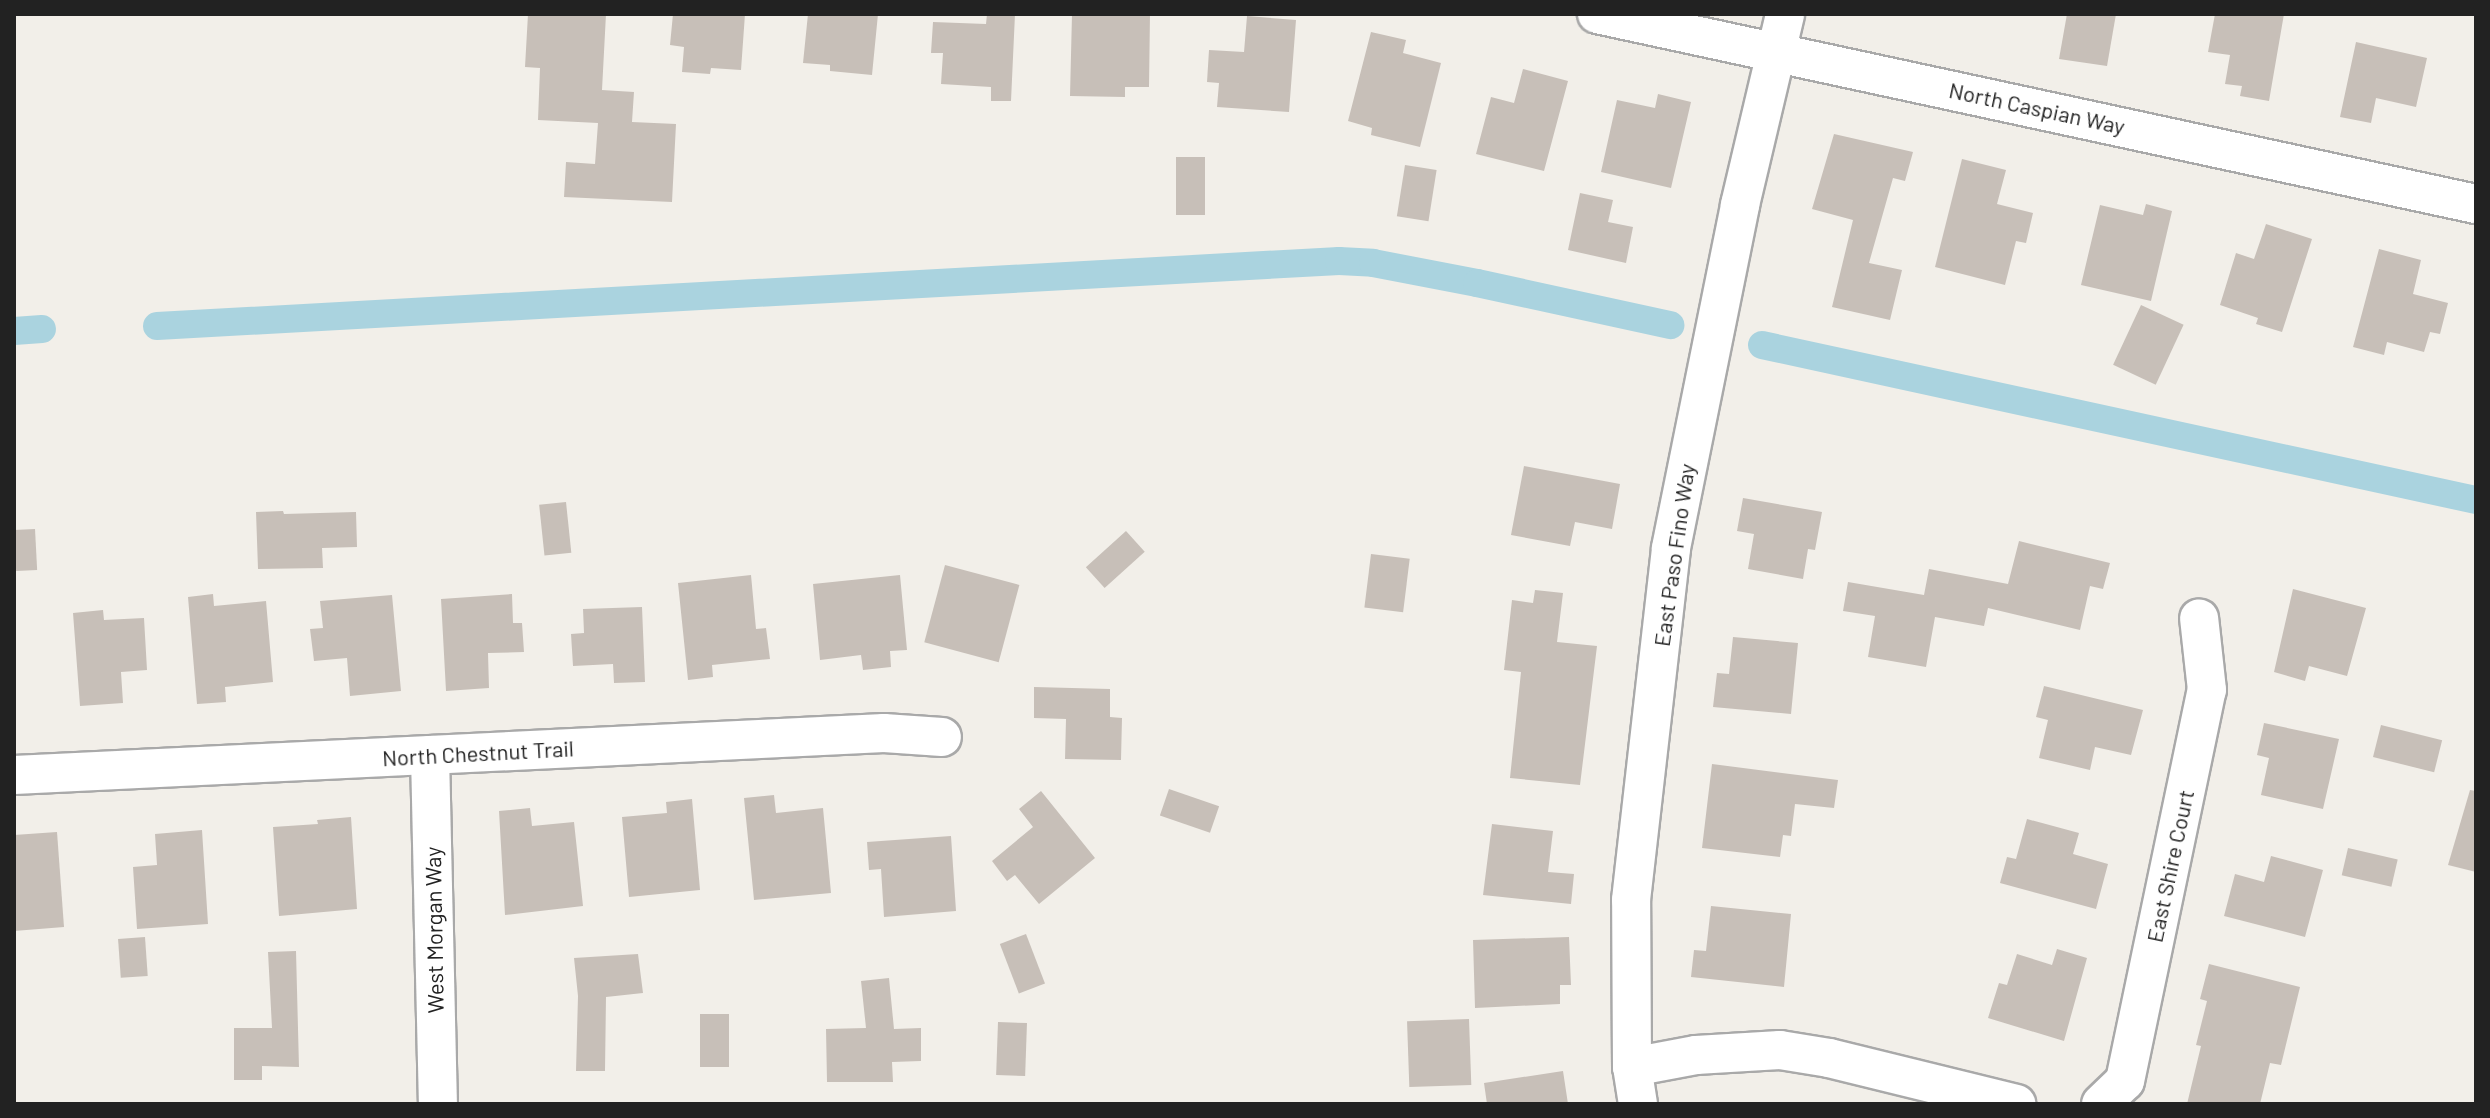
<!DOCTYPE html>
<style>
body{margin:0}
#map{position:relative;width:2490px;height:1118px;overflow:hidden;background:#f2efe9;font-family:Barlow,sans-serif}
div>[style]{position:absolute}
.canal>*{height:28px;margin:-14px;padding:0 14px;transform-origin:14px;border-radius:14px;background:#aad3df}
.building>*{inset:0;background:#c7bfb8;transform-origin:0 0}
.roads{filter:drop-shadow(2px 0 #a9a9a9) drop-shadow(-2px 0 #a9a9a9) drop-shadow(0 2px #a9a9a9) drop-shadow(0 -2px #a9a9a9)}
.minor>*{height:38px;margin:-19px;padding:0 19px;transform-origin:19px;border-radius:19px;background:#fff}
span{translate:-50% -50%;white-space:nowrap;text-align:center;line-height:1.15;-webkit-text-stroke:6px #fff;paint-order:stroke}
.street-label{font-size:22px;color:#222}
.frame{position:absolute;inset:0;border:16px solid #222;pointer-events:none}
</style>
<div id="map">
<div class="canal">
<i style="left:157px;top:326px;width:1184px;rotate:-3.15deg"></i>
<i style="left:1339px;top:261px;width:34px;rotate:3deg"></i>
<i style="left:1373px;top:263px;width:106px;rotate:10.9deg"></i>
<i style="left:1477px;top:283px;width:198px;rotate:12.3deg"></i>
<i style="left:14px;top:331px;width:28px;rotate:-4deg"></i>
<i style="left:1762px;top:345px;width:731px;rotate:12.25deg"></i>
</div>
<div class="building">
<i style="clip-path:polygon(528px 14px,606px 14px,602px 90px,634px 92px,632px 122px,676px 124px,672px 202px,564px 197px,566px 162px,595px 164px,598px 123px,538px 120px,540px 68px,525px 67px)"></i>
<i style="clip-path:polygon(673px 14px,745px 14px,741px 70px,711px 68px,710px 74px,682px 72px,684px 47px,670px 45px)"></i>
<i style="clip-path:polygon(808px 14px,878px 14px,872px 75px,830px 71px,830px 65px,803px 63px)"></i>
<i style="clip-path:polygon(987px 14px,1015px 14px,1011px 101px,991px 101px,991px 87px,941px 84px,943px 53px,931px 53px,933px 22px,986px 24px)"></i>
<i style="clip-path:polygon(1072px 14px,1150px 14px,1149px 87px,1125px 87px,1125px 97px,1070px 96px)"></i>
<i style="clip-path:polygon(2067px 14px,2116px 14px,2107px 66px,2059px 59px)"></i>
<i style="clip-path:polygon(2215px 14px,2284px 14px,2269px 101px,2240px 96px,2242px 86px,2225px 84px,2230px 55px,2208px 52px)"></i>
<i style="clip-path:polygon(1247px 16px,1296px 20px,1289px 112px,1217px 107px,1219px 83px,1207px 82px,1209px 50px,1244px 52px)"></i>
<i style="clip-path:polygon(1371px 32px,1406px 40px,1403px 53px,1441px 63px,1420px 147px,1371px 135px,1372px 128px,1348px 121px)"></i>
<i style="clip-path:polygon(2356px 42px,2427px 58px,2416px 107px,2376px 98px,2371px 123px,2340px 117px)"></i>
<i style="clip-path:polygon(1523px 69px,1568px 81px,1544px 171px,1476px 154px,1491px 97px,1514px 103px)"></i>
<i style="clip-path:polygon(1658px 94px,1691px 102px,1671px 188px,1601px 172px,1617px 100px,1655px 108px)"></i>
<i style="clip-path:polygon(1834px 134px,1913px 152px,1905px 181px,1893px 178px,1869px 263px,1902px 270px,1890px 320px,1832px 307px,1853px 220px,1812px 209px)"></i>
<i style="left:1176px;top:157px;width:29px;height:58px"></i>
<i style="clip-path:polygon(1962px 159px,2006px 170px,1997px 204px,2033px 213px,2026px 243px,2016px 241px,2005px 285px,1935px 267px)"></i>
<i style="left:1405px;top:165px;width:32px;height:52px;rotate:9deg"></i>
<i style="clip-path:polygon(1580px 193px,1613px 200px,1608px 222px,1633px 227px,1626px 263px,1568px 250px)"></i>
<i style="clip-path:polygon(2146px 204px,2172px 211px,2151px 301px,2081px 285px,2100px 205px,2143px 215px)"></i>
<i style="clip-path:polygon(2266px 224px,2312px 239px,2282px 332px,2256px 324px,2258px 318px,2220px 305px,2236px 253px,2254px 259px)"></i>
<i style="clip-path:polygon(2379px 249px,2421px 260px,2413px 294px,2448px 303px,2440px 334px,2430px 332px,2424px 352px,2387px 342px,2384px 355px,2353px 347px)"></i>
<i style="left:2141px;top:305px;width:47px;height:66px;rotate:25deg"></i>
<i style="clip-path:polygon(1524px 466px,1620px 484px,1612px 529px,1575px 522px,1570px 546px,1511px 535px)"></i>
<i style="clip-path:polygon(1743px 498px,1822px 512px,1815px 550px,1808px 549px,1803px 579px,1748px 569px,1754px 534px,1737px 531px)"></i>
<i style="left:566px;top:502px;width:51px;height:27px;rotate:84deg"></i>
<i style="clip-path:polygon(283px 511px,284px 514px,356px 512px,357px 547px,322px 548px,323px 568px,258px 569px,256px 512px)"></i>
<i style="left:35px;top:529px;width:41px;height:21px;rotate:87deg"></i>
<i style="left:1126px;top:531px;width:28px;height:54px;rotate:48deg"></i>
<i style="clip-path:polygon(2019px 541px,2110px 563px,2103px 589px,2090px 586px,2080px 630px,1988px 608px,1984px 626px,1935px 617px,1926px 667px,1868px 657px,1875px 616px,1843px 611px,1848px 582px,1924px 595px,1929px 569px,2008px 584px)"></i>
<i style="left:1371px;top:554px;width:39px;height:54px;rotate:7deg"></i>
<i style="left:945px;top:565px;width:77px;height:80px;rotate:15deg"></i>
<i style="clip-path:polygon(751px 575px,756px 629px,766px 628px,770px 659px,712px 665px,713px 677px,688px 680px,678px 583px)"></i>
<i style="clip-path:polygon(900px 575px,907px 650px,890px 651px,891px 667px,863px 670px,861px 655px,820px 660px,813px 584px)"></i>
<i style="clip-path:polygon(2293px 589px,2366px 608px,2347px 676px,2309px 666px,2305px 681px,2274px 672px)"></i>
<i style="clip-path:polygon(1535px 590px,1563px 593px,1557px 642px,1597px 646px,1580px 785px,1510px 778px,1521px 672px,1504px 670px,1512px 600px,1533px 603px)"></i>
<i style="clip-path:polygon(213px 594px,214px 606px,266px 601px,273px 682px,225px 687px,226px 702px,197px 704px,188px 597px)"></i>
<i style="clip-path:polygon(512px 594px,513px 623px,522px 623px,524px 652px,488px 653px,489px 688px,446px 691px,441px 599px)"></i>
<i style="clip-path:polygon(392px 595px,401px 691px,350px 696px,347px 658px,314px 661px,310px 629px,323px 628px,320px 601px)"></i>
<i style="clip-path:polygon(642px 607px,645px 682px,614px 683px,613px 664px,573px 666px,571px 634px,584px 633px,583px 609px)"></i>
<i style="clip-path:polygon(103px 610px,104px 620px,144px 618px,147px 670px,121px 672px,123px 703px,80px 706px,73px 613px)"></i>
<i style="clip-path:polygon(1733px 637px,1798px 643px,1791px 714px,1713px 707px,1717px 673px,1729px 674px)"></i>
<i style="clip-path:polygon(2044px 686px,2143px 710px,2131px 755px,2095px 747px,2090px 770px,2039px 758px,2048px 720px,2036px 717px)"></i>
<i style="clip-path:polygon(1034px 687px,1110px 689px,1110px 717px,1122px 718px,1121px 760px,1065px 759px,1066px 719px,1034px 718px)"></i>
<i style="clip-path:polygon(2264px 723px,2339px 739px,2323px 809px,2261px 795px,2269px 758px,2257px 755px)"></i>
<i style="left:2381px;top:725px;width:63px;height:33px;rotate:14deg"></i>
<i style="clip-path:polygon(1712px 764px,1838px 780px,1834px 808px,1795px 804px,1791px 836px,1783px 835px,1780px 857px,1702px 848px)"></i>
<i style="left:1169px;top:789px;width:53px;height:28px;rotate:19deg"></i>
<i style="clip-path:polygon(2470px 790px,2476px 791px,2476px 872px,2448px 865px)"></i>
<i style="clip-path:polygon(1041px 791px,1095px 858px,1039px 904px,1015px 875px,1007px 881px,992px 861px,1033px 827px,1019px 809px)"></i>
<i style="clip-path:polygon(774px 795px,776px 813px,823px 808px,831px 893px,754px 900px,744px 798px)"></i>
<i style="clip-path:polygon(692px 799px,700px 890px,629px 897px,622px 817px,667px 813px,666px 802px)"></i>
<i style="clip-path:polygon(530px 808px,532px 826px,574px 822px,583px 906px,505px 915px,499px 811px)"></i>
<i style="clip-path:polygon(351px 817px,357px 909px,279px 916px,273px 827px,318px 824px,317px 820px)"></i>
<i style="clip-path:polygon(2027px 819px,2079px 833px,2073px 854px,2108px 864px,2096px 909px,2000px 883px,2007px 857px,2016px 859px)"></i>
<i style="clip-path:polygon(1492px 824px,1553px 831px,1548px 872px,1574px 874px,1571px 904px,1483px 895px)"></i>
<i style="clip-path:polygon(202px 830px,208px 924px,137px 929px,133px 867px,157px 865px,155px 834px)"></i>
<i style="clip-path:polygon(57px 832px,64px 927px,14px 931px,14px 835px)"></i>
<i style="clip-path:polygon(951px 836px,956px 911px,884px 917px,881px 869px,869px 870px,867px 842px)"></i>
<i style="left:2348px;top:848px;width:51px;height:28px;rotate:13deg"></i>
<i style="clip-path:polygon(2271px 856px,2323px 870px,2305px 937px,2224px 916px,2235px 874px,2264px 882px)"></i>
<i style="clip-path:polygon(1711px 906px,1791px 914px,1784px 987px,1691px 977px,1694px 950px,1706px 951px)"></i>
<i style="left:1026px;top:934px;width:53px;height:28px;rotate:69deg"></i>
<i style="left:145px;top:937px;width:39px;height:27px;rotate:86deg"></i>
<i style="clip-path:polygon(1569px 937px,1571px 985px,1560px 985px,1560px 1004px,1475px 1008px,1473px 940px)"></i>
<i style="clip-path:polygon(2057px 949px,2087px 958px,2064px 1041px,1988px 1018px,1999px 983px,2007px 985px,2017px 954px,2052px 965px)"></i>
<i style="clip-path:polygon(296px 951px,299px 1067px,262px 1066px,262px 1080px,234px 1080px,234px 1028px,272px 1028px,268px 952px)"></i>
<i style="clip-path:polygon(638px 954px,643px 993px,606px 997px,605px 1071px,576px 1071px,578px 996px,574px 958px)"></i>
<i style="clip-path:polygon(2209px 964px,2300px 987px,2281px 1065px,2270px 1063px,2260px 1104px,2187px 1104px,2201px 1046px,2196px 1045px,2207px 1001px,2200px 999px)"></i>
<i style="clip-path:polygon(889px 978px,894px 1029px,921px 1028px,921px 1061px,892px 1062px,893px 1082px,827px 1082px,826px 1029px,866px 1028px,861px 981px)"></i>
<i style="left:700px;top:1014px;width:29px;height:53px"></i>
<i style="left:1469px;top:1019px;width:66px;height:62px;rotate:88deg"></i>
<i style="left:998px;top:1022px;width:29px;height:53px;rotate:2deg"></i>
<i style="clip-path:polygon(1563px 1071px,1568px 1104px,1487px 1104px,1484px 1083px)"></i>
</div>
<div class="roads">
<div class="minor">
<i style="left:1597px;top:14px;width:899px;rotate:12.2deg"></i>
<i style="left:430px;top:755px;width:349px;rotate:88.7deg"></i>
<i style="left:14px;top:775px;width:871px;rotate:-2.76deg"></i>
<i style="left:884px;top:733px;width:58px;rotate:3.9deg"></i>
<i style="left:1632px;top:1067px;width:65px;rotate:-10.6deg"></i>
<i style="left:1696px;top:1055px;width:84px;rotate:-3.4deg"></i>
<i style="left:1780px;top:1050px;width:50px;rotate:9.3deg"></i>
<i style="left:1829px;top:1058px;width:193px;rotate:13.8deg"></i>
<i style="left:1638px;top:1104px;width:37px;rotate:-99deg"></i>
<i style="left:1632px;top:1067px;width:167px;rotate:-90.3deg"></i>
<i style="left:1631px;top:900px;width:354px;rotate:-83.5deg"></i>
<i style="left:1671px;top:548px;width:350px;rotate:-78.6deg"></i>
<i style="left:1740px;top:205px;width:196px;rotate:-76.7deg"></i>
<i style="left:2101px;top:1104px;width:33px;rotate:-44deg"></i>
<i style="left:2125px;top:1081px;width:400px;rotate:-78.2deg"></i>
<i style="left:2207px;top:690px;width:72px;rotate:-96.3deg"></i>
</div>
</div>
<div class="street-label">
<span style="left:2037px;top:108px;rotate:12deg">North Caspian Way</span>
<span style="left:1674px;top:555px;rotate:-82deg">East Paso Fino Way</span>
<span style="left:478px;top:753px;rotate:-3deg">North Chestnut Trail</span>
<span style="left:2170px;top:866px;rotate:-78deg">East Shire Court</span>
<span style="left:434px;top:930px;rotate:-91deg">West Morgan Way</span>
</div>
<div class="frame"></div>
</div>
